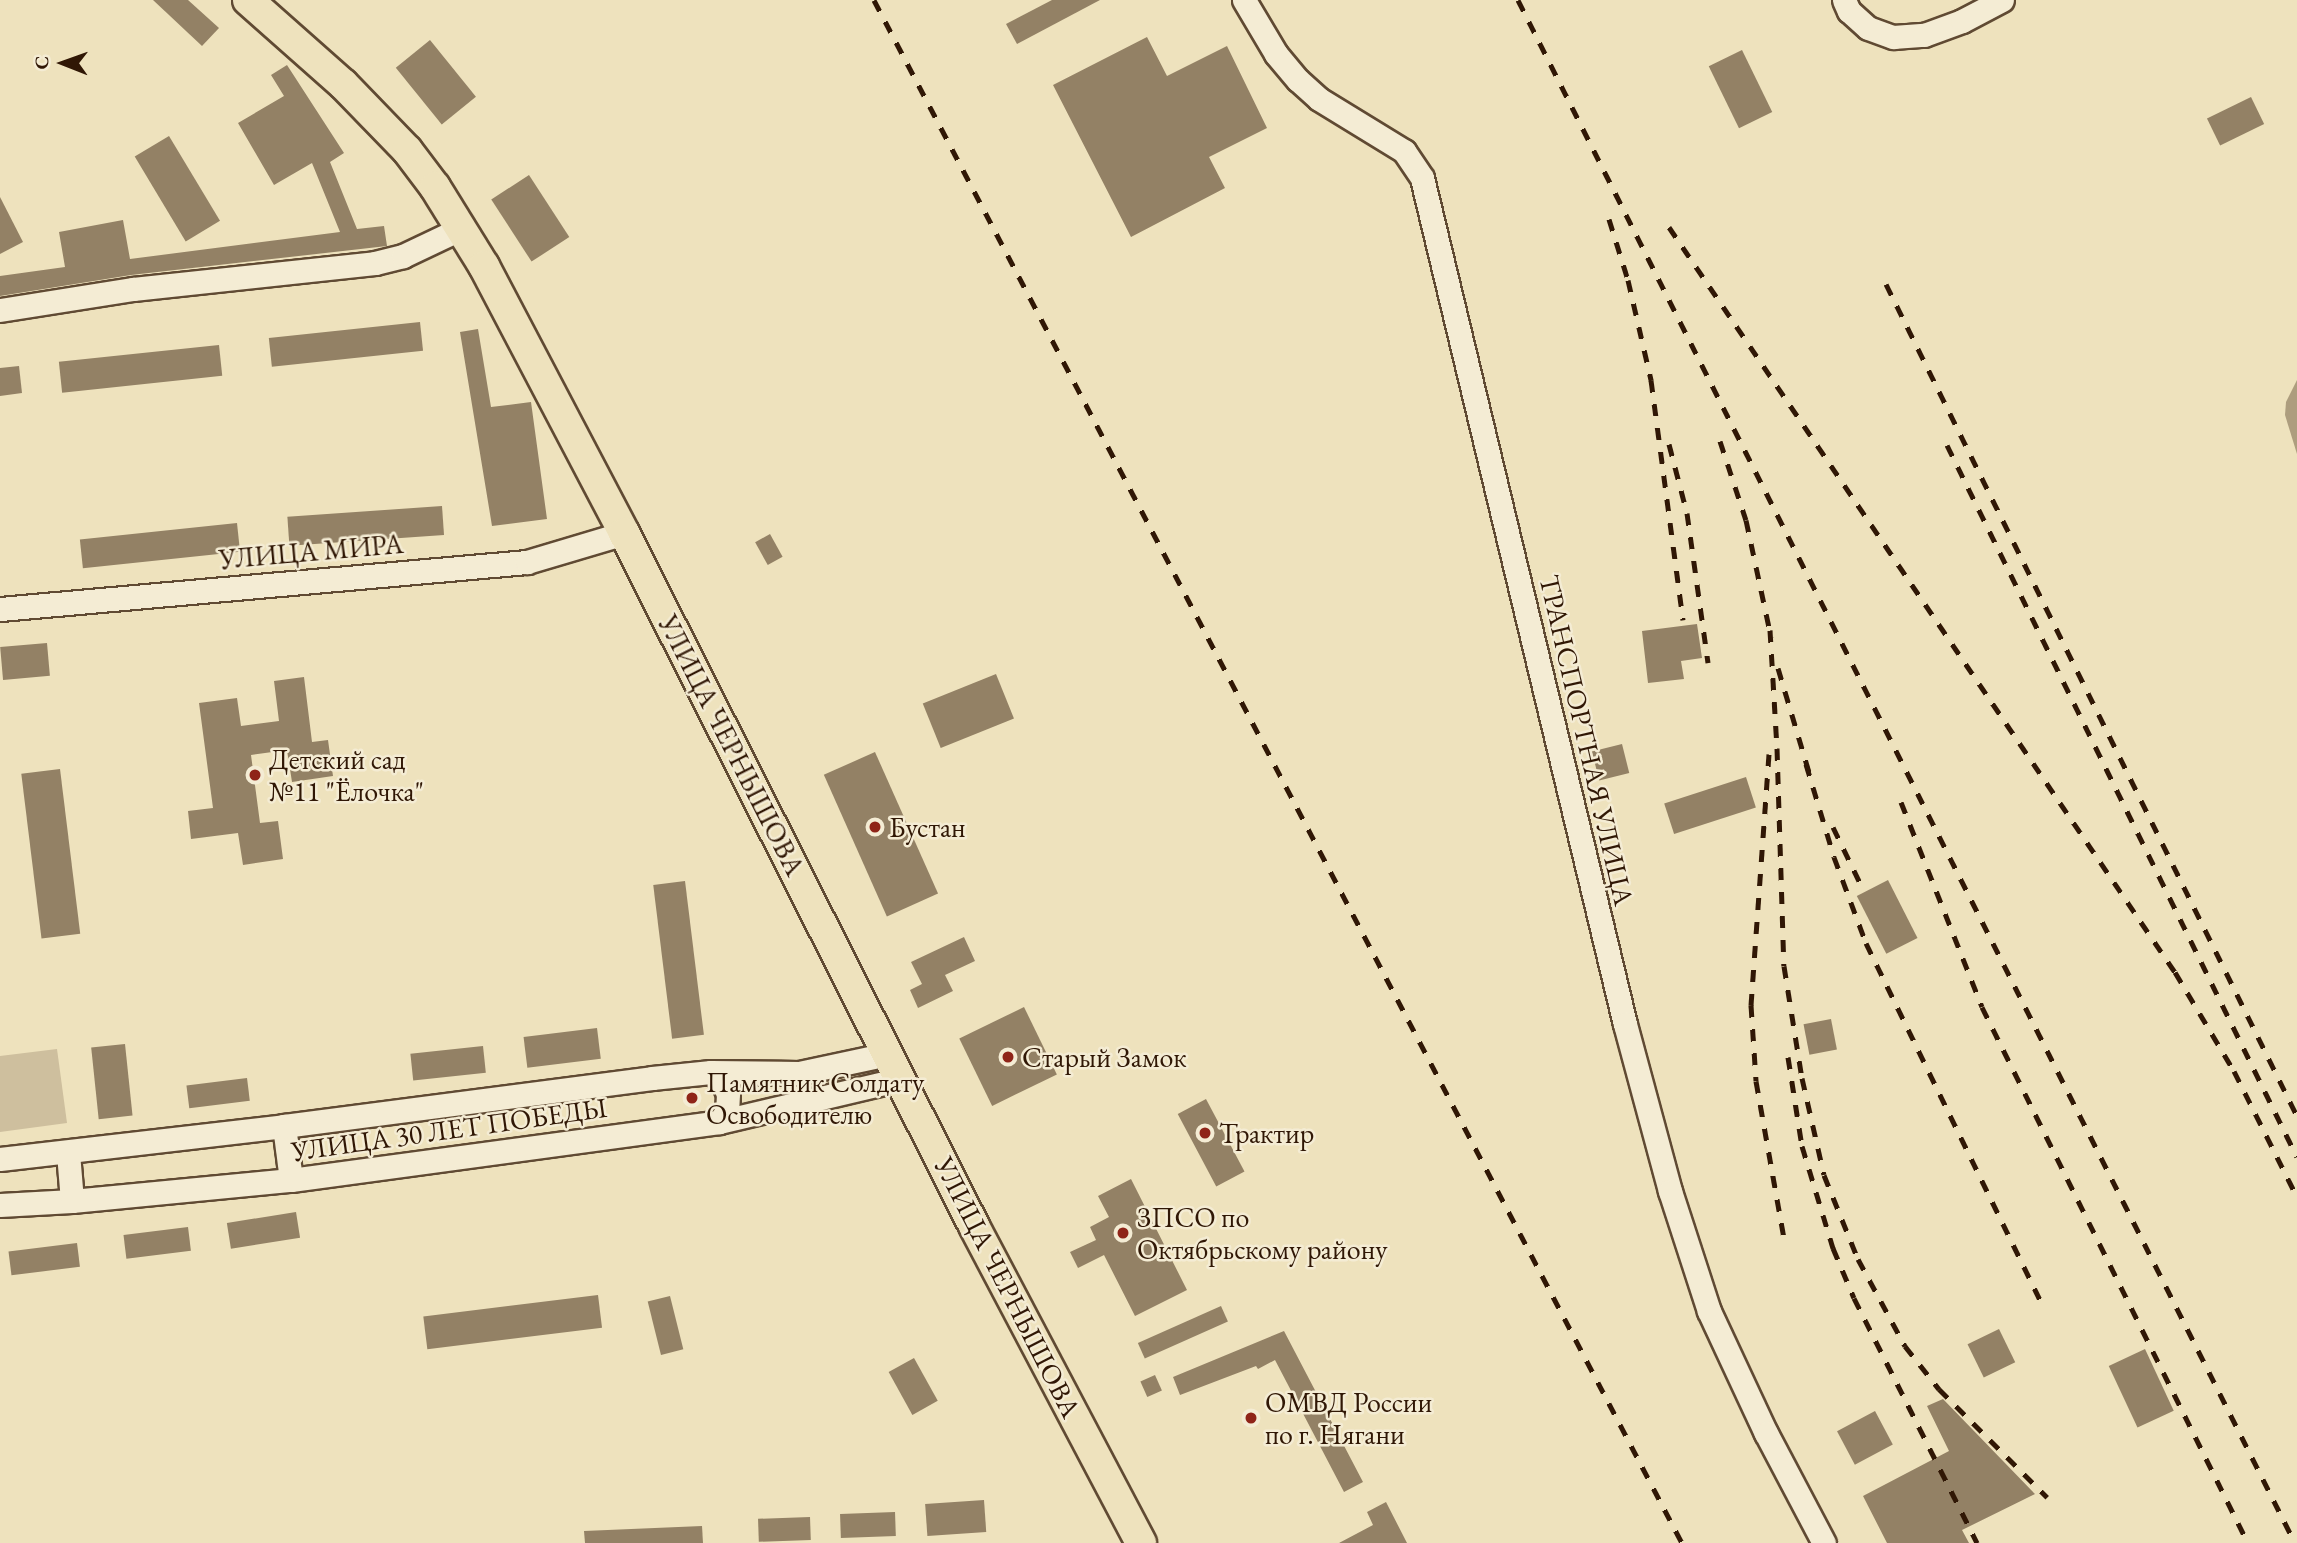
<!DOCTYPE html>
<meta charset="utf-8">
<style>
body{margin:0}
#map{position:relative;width:2297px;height:1543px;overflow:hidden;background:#eee2bd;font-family:"EB Garamond",serif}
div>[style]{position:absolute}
.green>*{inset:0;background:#cebf9e}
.water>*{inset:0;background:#ad9d7e}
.building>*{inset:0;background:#938165;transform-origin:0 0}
.roads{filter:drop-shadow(2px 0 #604a33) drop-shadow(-2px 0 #604a33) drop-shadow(0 2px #604a33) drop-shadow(0 -2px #604a33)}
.minor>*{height:23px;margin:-11.5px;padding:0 11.5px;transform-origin:11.5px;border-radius:11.5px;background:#f4ecd4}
.major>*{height:30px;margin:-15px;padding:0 15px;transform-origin:15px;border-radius:15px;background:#eee2bd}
.rail>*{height:5px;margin-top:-2.5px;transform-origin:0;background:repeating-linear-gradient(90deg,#301705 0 12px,transparent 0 24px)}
.dots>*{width:19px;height:19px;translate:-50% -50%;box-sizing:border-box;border:4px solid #f4ecd4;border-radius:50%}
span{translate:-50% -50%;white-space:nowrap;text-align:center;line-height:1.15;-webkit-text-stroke:5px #f4ecd4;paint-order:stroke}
.street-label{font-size:28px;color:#301705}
.poi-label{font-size:28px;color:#301705}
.left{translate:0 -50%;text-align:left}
.north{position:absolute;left:28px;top:28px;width:70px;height:70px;-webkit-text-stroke:5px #f4ecd4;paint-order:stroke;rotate:271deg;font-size:19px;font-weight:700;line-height:28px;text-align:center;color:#301705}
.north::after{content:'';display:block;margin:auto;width:24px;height:32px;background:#301705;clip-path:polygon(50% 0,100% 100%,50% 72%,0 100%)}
</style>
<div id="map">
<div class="green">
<i style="clip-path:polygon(57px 1049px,67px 1123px,0 1132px,0 1056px)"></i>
</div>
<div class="water">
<i style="clip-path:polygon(2297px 380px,2297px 454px,2285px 415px,2286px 402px)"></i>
</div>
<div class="building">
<i style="clip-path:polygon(153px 0,188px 0,219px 28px,202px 46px)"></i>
<i style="clip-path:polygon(1052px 0,1100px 0,1017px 44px,1006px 24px)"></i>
<i style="clip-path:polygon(1147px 37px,1167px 76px,1227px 46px,1267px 128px,1209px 157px,1225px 188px,1131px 237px,1053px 85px)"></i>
<i style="left:430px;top:40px;width:73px;height:44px;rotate:51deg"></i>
<i style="left:1742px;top:50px;width:69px;height:37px;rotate:64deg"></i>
<i style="clip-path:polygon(287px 65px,344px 153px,330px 162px,357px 229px,384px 226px,387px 246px,131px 275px,0 296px,0 276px,65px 267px,59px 232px,123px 220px,130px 259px,340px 232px,312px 163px,274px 185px,238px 123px,284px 96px,271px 75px)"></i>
<i style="left:2251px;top:97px;width:30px;height:49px;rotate:64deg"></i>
<i style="left:169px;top:136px;width:99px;height:40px;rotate:59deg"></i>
<i style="left:529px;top:175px;width:74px;height:45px;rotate:57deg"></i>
<i style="clip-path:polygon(0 197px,23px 242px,0 254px)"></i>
<i style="left:420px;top:322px;width:29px;height:152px;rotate:84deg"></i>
<i style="clip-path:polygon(478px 329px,491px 407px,531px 402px,547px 519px,492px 526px,460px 332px)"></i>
<i style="left:219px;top:345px;width:31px;height:161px;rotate:84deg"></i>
<i style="clip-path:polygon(19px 366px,22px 393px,0 396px,0 368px)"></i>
<i style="left:442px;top:506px;width:29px;height:155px;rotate:86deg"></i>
<i style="left:237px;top:523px;width:29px;height:158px;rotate:84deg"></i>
<i style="left:770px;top:534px;width:26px;height:17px;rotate:61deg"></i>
<i style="clip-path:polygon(1697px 624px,1702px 658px,1681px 661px,1684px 679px,1648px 683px,1642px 631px)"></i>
<i style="left:47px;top:643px;width:33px;height:47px;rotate:85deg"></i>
<i style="left:996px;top:674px;width:48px;height:79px;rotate:68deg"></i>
<i style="clip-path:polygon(304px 677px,312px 742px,328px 740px,333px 776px,292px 782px,287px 750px,251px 755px,260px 823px,278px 821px,283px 859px,243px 865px,238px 833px,191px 839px,188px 811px,213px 808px,199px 703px,237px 698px,241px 726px,279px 721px,274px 681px)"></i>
<i style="left:1622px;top:744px;width:30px;height:31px;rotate:76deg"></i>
<i style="left:875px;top:752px;width:155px;height:56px;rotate:66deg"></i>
<i style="left:60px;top:769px;width:166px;height:39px;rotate:83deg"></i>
<i style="left:1746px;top:777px;width:32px;height:86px;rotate:72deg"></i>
<i style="left:1888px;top:880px;width:65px;height:35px;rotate:63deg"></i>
<i style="left:685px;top:881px;width:155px;height:32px;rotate:83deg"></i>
<i style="clip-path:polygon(964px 937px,975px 961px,945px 975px,953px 991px,918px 1008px,910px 990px,922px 984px,911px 962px)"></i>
<i style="left:1024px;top:1007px;width:75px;height:72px;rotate:64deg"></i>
<i style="left:1831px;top:1019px;width:31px;height:28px;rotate:79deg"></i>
<i style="left:597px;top:1028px;width:31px;height:74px;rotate:83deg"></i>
<i style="left:125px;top:1044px;width:72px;height:34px;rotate:84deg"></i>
<i style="left:483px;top:1046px;width:27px;height:73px;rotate:84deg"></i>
<i style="left:247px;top:1078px;width:23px;height:61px;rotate:83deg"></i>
<i style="left:1206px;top:1099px;width:82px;height:32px;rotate:62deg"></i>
<i style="clip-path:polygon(1131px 1179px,1187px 1290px,1135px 1316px,1104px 1255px,1078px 1268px,1070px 1252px,1096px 1240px,1090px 1227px,1109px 1217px,1098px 1196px)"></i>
<i style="left:296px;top:1212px;width:26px;height:70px;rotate:81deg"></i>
<i style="left:188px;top:1227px;width:24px;height:65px;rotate:83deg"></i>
<i style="left:77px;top:1243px;width:24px;height:69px;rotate:83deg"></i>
<i style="left:598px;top:1295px;width:33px;height:176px;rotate:83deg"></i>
<i style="left:670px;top:1296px;width:55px;height:23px;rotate:76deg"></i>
<i style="left:1221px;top:1306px;width:17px;height:91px;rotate:66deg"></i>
<i style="left:1999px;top:1329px;width:37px;height:35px;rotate:64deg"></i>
<i style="clip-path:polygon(1284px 1331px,1363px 1482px,1344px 1492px,1275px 1360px,1258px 1369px,1256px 1366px,1180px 1395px,1173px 1377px)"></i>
<i style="left:2145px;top:1349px;width:68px;height:40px;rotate:65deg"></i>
<i style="left:914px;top:1358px;width:49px;height:29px;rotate:61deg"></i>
<i style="left:1155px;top:1375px;width:17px;height:16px;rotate:66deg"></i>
<i style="clip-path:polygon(1943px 1399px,2035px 1494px,1962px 1530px,1969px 1543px,1887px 1543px,1863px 1496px,1949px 1451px,1927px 1406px)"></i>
<i style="left:1875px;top:1411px;width:38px;height:43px;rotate:62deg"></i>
<i style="left:984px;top:1500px;width:32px;height:59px;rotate:86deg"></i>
<i style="clip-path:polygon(1386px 1502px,1407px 1543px,1339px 1543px,1373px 1525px,1367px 1512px)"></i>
<i style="left:895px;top:1512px;width:24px;height:55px;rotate:88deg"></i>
<i style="left:810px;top:1517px;width:23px;height:52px;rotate:88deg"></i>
<i style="clip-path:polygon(702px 1526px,703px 1543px,585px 1543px,584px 1531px)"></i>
</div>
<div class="roads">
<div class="minor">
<i style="left:1244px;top:0;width:63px;rotate:59.3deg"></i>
<i style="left:1276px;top:54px;width:34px;rotate:50deg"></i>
<i style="left:1298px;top:80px;width:28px;rotate:42deg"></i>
<i style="left:1319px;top:99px;width:100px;rotate:31.5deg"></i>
<i style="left:1404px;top:151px;width:32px;rotate:56deg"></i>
<i style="left:1422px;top:178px;width:870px;rotate:76.51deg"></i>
<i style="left:1625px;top:1024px;width:173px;rotate:74.9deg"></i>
<i style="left:1670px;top:1191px;width:126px;rotate:72deg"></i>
<i style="left:1709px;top:1311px;width:135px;rotate:65deg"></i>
<i style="left:1766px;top:1433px;width:124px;rotate:62.2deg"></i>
<i style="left:1844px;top:0;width:12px;rotate:66deg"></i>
<i style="left:1849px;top:11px;width:25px;rotate:42deg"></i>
<i style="left:1868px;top:28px;width:27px;rotate:20deg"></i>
<i style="left:1893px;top:37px;width:31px;rotate:-4deg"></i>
<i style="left:1924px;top:35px;width:40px;rotate:-20.2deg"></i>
<i style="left:1962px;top:21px;width:45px;rotate:-27.7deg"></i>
<i style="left:0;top:310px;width:135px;rotate:-9deg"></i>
<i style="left:133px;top:289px;width:243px;rotate:-6.1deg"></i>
<i style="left:375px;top:263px;width:29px;rotate:-14deg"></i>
<i style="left:403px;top:256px;width:65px;rotate:-25.4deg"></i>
<i style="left:0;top:609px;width:529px;rotate:-5.1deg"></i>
<i style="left:527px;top:562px;width:101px;rotate:-16.6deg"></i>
<i style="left:711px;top:1072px;width:14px;rotate:36deg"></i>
<i style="left:722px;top:1080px;width:15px;rotate:67deg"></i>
<i style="left:728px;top:1094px;width:17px;rotate:93deg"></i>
<i style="left:727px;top:1111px;width:14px;rotate:126deg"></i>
<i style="left:284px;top:1126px;width:54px;rotate:82.6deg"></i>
<i style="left:68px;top:1153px;width:48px;rotate:85.2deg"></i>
<i style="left:0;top:1159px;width:286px;rotate:-6.6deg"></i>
<i style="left:284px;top:1126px;width:371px;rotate:-7.4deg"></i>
<i style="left:652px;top:1078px;width:59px;rotate:-5.8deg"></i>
<i style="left:711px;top:1072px;width:88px;rotate:0.7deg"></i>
<i style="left:799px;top:1073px;width:91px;rotate:-12.1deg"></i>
<i style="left:0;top:1205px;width:72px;rotate:-3.2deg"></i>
<i style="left:72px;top:1201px;width:220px;rotate:-5.5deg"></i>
<i style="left:291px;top:1180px;width:432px;rotate:-7.7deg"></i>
<i style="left:719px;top:1122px;width:187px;rotate:-13.3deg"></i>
</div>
<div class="major">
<i style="left:248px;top:0;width:127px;rotate:41.5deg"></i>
<i style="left:343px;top:84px;width:92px;rotate:45.9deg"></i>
<i style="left:407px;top:150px;width:46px;rotate:52.9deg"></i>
<i style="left:435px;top:187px;width:93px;rotate:58.2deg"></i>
<i style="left:484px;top:266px;width:301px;rotate:62.3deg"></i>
<i style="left:624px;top:533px;width:776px;rotate:63.2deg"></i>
<i style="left:974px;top:1226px;width:358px;rotate:62.2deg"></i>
</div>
</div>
<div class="rail">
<i style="left:874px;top:0;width:1742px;rotate:62.36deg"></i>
<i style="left:1518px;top:0;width:1728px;rotate:63.27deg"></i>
<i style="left:1609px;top:219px;width:64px;rotate:72.7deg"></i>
<i style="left:1628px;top:280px;width:103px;rotate:77deg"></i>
<i style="left:1651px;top:380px;width:242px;rotate:82.4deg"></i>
<i style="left:1669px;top:227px;width:901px;rotate:55.82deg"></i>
<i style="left:2175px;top:972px;width:115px;rotate:59.2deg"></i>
<i style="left:2234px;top:1071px;width:141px;rotate:63.4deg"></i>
<i style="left:1886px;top:284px;width:928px;rotate:63.71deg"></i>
<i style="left:1720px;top:441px;width:83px;rotate:71.8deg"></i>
<i style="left:1746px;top:520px;width:120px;rotate:77.9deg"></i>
<i style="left:1669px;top:444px;width:71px;rotate:75.4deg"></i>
<i style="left:1687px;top:513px;width:151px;rotate:82deg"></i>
<i style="left:1947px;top:445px;width:793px;rotate:63.82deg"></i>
<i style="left:1770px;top:630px;width:118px;rotate:86.6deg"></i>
<i style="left:1777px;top:748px;width:218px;rotate:88.2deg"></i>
<i style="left:1784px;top:966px;width:113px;rotate:80.9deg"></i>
<i style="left:1802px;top:1078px;width:99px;rotate:77.2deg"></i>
<i style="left:1824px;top:1175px;width:91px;rotate:68deg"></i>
<i style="left:1858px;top:1259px;width:99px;rotate:61.6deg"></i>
<i style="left:1905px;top:1346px;width:55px;rotate:51.7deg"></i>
<i style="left:1939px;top:1389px;width:153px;rotate:45deg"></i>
<i style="left:1778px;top:668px;width:109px;rotate:73.4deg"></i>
<i style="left:1769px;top:754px;width:252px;rotate:94.1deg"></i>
<i style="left:1751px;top:1005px;width:76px;rotate:86.2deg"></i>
<i style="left:1756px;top:1081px;width:165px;rotate:79.9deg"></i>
<i style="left:1806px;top:764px;width:97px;rotate:73.2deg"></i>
<i style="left:1834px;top:857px;width:92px;rotate:69.6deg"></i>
<i style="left:1866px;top:943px;width:402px;rotate:64deg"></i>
<i style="left:1901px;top:802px;width:220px;rotate:68.4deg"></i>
<i style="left:1982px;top:1007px;width:598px;rotate:63.61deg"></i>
<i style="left:1833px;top:827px;width:69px;rotate:64.2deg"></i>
<i style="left:1788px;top:1057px;width:90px;rotate:81.1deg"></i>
<i style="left:1802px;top:1146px;width:107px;rotate:73.1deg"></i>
<i style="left:1833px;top:1248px;width:54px;rotate:67.2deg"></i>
<i style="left:1854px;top:1298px;width:274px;rotate:63.3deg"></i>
</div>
<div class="dots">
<i style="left:255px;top:775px;background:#8f2418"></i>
<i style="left:875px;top:827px;background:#8f2418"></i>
<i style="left:1008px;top:1057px;background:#8f2418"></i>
<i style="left:692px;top:1098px;background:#8f2418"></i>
<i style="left:1205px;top:1133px;background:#8f2418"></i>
<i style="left:1123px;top:1233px;background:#8f2418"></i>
<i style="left:1251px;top:1418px;background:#8f2418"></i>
</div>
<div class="street-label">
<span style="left:311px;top:551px;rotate:-5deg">УЛИЦА МИРА</span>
<span style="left:1587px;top:740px;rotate:77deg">ТРАНСПОРТНАЯ УЛИЦА</span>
<span style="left:732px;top:745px;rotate:63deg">УЛИЦА ЧЕРНЫШОВА</span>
<span style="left:449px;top:1129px;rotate:-8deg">УЛИЦА 30 ЛЕТ ПОБЕДЫ</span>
<span style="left:1008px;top:1287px;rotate:63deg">УЛИЦА ЧЕРНЫШОВА</span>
</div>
<div class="poi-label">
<span class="left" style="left:269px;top:775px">Детский сад<br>№11 "Ёлочка"</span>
<span class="left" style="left:889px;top:827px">Бустан</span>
<span class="left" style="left:1022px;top:1057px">Старый Замок</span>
<span class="left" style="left:706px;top:1098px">Памятник Солдату<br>Освободителю</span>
<span class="left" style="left:1219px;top:1133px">Трактир</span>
<span class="left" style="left:1137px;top:1233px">ЗПСО по<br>Октябрьскому району</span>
<span class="left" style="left:1265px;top:1418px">ОМВД России<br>по г. Нягани</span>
</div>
<div class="north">С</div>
</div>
